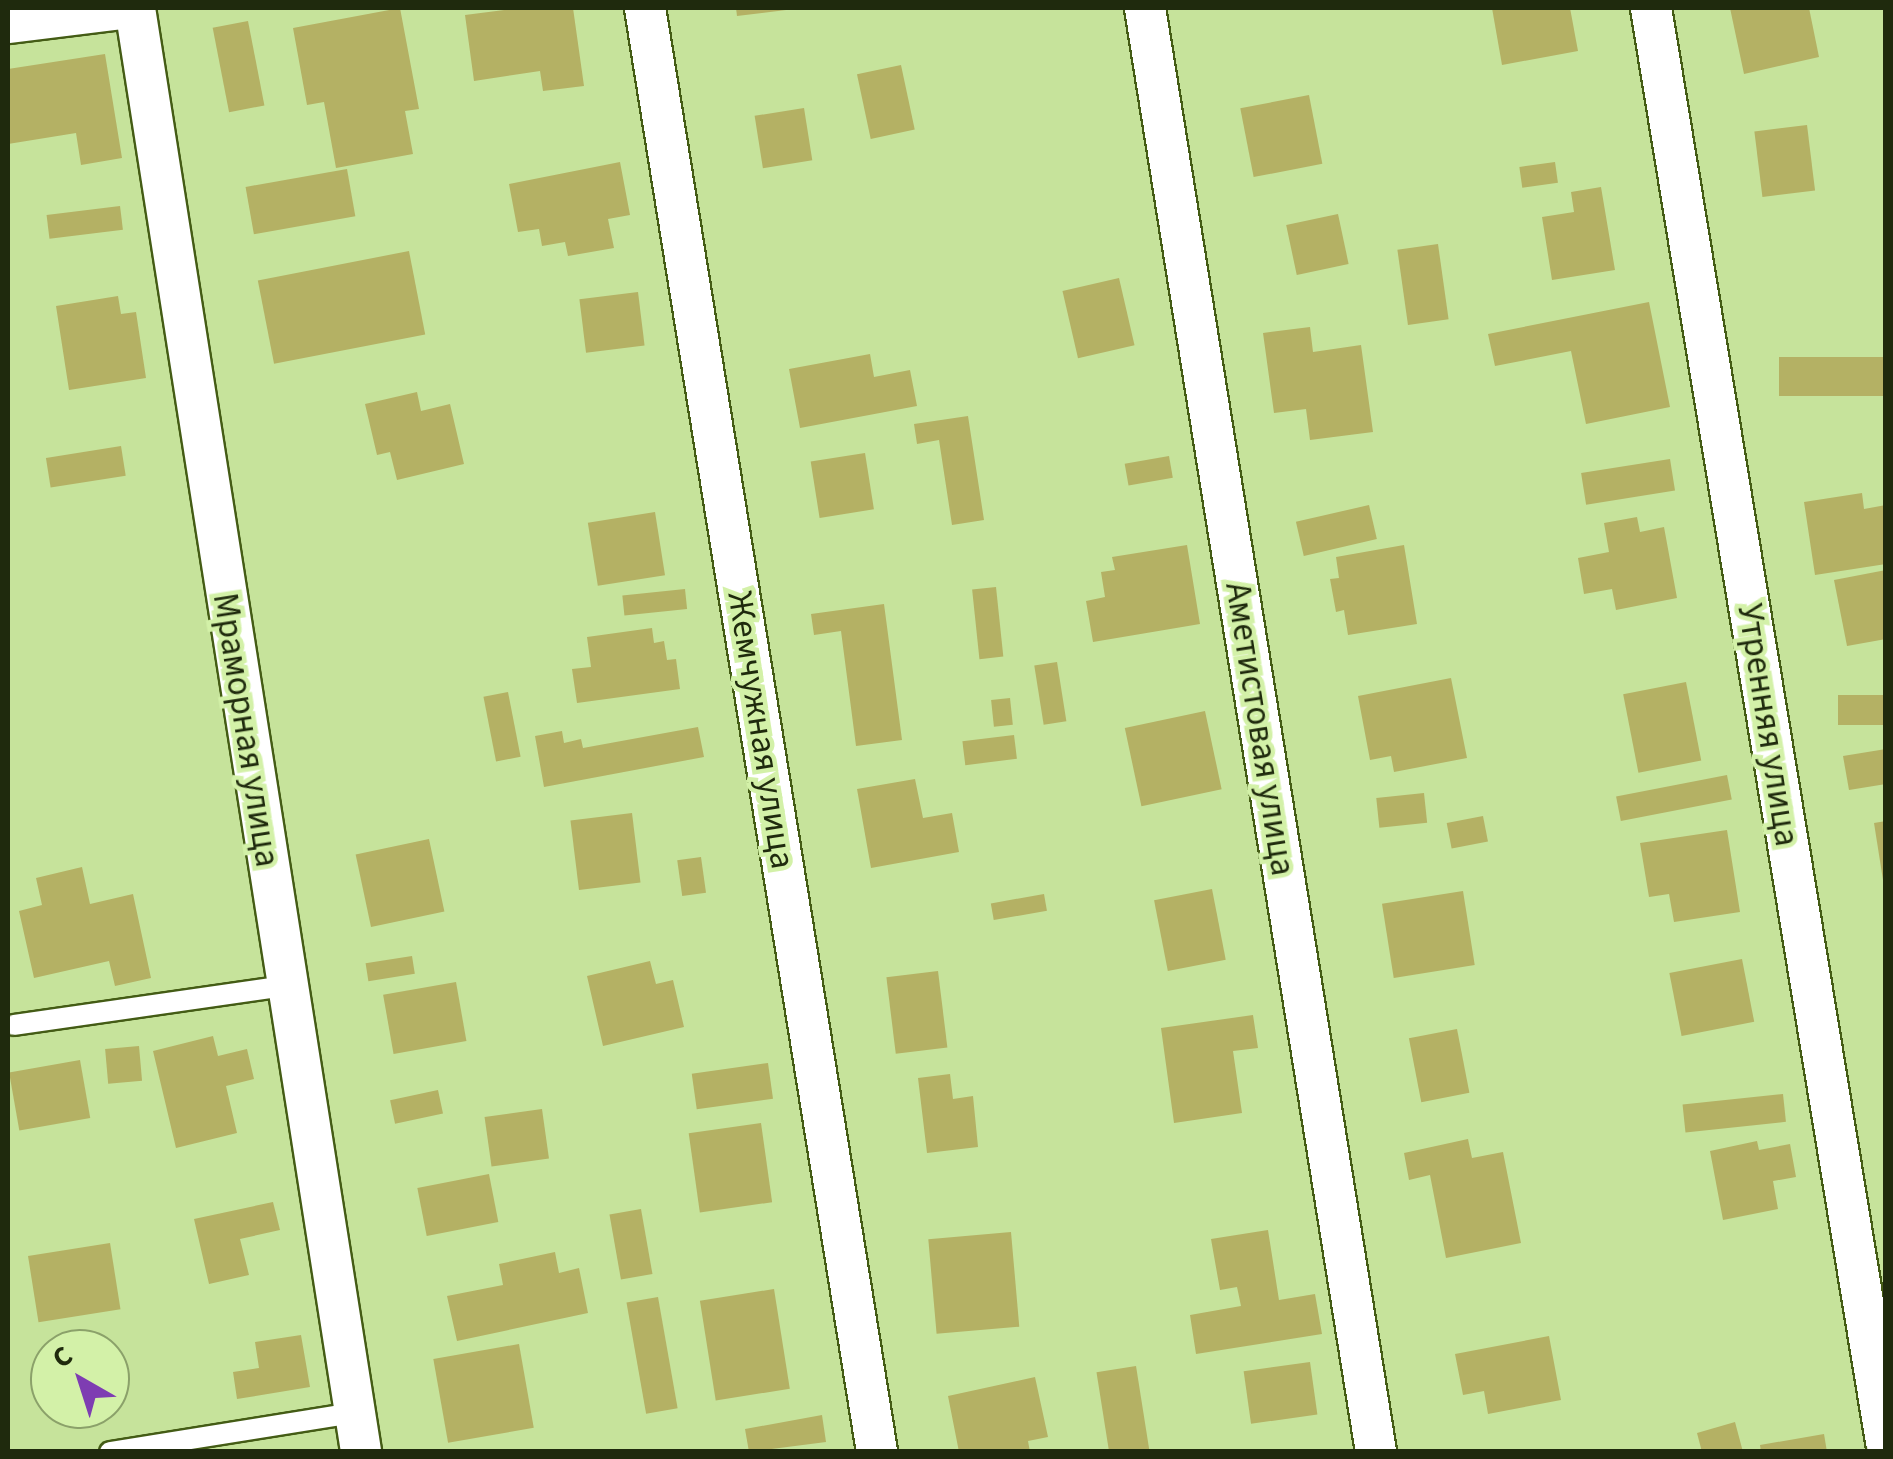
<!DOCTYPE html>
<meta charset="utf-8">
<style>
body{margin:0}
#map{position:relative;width:1893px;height:1459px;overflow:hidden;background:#c6e39b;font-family:"Source Sans 3",sans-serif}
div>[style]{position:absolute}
.building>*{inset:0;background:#b4b164;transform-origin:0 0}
.roads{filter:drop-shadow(2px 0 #445c15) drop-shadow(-2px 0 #445c15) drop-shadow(0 2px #445c15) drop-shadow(0 -2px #445c15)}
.service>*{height:20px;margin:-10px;padding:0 10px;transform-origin:10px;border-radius:10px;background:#fff}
.minor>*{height:40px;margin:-20px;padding:0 20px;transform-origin:20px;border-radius:20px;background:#fff}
span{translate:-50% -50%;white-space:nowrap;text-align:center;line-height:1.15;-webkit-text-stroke:9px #d3f1a8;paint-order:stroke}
.street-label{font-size:35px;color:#1f2a0d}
.frame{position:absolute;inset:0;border:10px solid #1f2a0d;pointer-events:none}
.north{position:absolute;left:30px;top:1329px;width:100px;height:100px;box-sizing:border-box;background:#d3f1a8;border:2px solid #8ba16a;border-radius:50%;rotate:321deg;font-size:28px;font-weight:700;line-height:40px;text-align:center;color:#1f2a0d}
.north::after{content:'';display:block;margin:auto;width:35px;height:45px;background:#7e3db2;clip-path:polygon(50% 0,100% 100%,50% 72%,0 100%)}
</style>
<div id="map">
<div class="building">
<i style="clip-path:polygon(400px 8px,419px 109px,405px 111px,413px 154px,336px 168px,324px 102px,307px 105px,293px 28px)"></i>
<i style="clip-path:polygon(519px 8px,573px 8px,584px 86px,543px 91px,540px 71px,474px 81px,465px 15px)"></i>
<i style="clip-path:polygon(736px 8px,786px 8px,786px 10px,737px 16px)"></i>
<i style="clip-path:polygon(1492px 8px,1570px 8px,1578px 51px,1502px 65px)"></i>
<i style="clip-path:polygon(1730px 8px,1809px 8px,1819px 57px,1744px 74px)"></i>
<i style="left:248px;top:21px;width:86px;height:36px;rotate:79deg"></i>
<i style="clip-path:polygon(105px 54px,122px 158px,81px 165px,76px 133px,8px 144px,8px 69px)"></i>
<i style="left:901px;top:65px;width:66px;height:45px;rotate:78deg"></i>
<i style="left:1309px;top:95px;width:70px;height:70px;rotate:79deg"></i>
<i style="left:804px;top:108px;width:53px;height:50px;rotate:81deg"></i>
<i style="left:1807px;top:125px;width:66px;height:53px;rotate:83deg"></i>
<i style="clip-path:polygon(620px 162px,630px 215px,608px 219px,614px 248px,568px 256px,565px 242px,542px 246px,539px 229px,518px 232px,509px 184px)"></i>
<i style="left:1555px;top:162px;width:21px;height:36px;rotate:82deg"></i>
<i style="left:347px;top:169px;width:48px;height:103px;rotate:80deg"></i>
<i style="clip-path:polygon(1601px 187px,1615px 270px,1552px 280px,1542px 217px,1574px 212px,1571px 192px)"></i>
<i style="left:120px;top:206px;width:24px;height:74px;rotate:83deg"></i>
<i style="left:1338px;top:214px;width:51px;height:53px;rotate:78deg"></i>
<i style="left:1438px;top:244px;width:76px;height:41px;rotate:82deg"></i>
<i style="left:409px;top:251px;width:85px;height:154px;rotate:79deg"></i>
<i style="left:1119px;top:278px;width:69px;height:58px;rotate:77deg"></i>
<i style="left:638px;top:292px;width:54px;height:59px;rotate:83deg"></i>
<i style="clip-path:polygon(118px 296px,121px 314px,136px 312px,146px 378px,69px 390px,56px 306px)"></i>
<i style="clip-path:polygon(1649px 302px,1670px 407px,1586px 424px,1571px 351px,1495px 366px,1488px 334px)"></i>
<i style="clip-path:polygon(1310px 327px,1313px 352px,1361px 345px,1373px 432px,1310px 440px,1306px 409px,1274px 413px,1263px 333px)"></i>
<i style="clip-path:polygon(870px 354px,874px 377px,910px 370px,917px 406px,800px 428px,789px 369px)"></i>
<i style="left:1886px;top:357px;width:39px;height:107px;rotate:90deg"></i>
<i style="clip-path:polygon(417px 392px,421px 411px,450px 404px,464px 464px,397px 480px,390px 452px,377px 455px,365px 404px)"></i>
<i style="clip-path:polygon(968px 416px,984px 520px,952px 525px,939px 440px,917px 444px,914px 424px)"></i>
<i style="left:121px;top:446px;width:30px;height:76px;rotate:81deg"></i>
<i style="left:865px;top:453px;width:57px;height:55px;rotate:81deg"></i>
<i style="left:1169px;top:456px;width:22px;height:45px;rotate:80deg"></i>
<i style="left:1670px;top:459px;width:32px;height:90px;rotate:81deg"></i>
<i style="clip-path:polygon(1862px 493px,1864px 509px,1886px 505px,1886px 564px,1815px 575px,1804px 502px)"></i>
<i style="left:1369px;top:505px;width:35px;height:75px;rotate:77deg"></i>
<i style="left:655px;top:512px;width:64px;height:68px;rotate:81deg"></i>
<i style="clip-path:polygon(1637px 517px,1640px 532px,1664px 527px,1677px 598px,1616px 610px,1612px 589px,1584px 594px,1578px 558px,1609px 552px,1604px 523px)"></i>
<i style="clip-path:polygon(1187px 545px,1200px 624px,1093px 642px,1086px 601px,1105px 597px,1101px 572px,1115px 570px,1112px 557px)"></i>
<i style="clip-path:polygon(1404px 545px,1417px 624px,1348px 635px,1344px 610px,1336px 612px,1330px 579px,1339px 578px,1336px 557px)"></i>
<i style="clip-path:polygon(1886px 570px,1886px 639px,1847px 646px,1834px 580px)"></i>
<i style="left:996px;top:587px;width:70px;height:24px;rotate:84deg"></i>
<i style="left:685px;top:589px;width:20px;height:63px;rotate:84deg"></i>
<i style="clip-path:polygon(884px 604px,902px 740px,856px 746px,841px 631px,814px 635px,811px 614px)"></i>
<i style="clip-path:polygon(652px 628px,654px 643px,664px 641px,667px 660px,676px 659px,680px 689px,577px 703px,572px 669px,591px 667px,587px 637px)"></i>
<i style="left:1057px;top:662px;width:60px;height:23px;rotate:81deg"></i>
<i style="clip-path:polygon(1451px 678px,1467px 758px,1394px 772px,1391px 756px,1370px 760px,1358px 696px)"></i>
<i style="left:1686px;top:682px;width:80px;height:64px;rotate:79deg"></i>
<i style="left:508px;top:692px;width:66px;height:25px;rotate:79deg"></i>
<i style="left:1886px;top:695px;width:30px;height:48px;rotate:90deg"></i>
<i style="left:1010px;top:698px;width:27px;height:19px;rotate:84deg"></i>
<i style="left:1205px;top:711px;width:80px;height:82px;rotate:78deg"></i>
<i style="clip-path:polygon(698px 727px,704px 757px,544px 787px,535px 736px,562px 731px,564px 743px,581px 739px,583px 748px)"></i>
<i style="left:1014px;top:735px;width:24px;height:52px;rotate:83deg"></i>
<i style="clip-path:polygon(1886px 749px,1886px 784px,1849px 790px,1843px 756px)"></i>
<i style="left:1727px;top:775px;width:25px;height:113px;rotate:79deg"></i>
<i style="clip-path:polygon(915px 779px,923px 818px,952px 813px,959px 852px,871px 868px,857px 789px)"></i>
<i style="left:1424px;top:793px;width:30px;height:48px;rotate:84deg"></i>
<i style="left:632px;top:813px;width:70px;height:62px;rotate:83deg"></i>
<i style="left:1483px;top:816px;width:26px;height:37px;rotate:79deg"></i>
<i style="clip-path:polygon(1886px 821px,1886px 880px,1883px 880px,1874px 823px)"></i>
<i style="clip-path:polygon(1727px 830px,1740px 912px,1674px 922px,1669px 894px,1649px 897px,1640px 843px)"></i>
<i style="left:429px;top:839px;width:74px;height:75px;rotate:78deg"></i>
<i style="left:701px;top:857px;width:36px;height:24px;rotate:82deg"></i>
<i style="clip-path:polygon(82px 867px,90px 904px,133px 894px,151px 978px,115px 986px,109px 961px,34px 978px,19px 911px,42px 905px,36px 878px)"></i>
<i style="left:1212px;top:889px;width:72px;height:59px;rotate:79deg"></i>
<i style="left:1463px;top:891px;width:75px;height:82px;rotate:81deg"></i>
<i style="left:1044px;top:894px;width:17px;height:54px;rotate:80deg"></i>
<i style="left:412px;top:956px;width:18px;height:47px;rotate:81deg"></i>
<i style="left:1742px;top:959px;width:64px;height:74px;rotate:79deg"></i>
<i style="clip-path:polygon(650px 961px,656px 984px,673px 980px,684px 1027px,603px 1046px,587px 976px)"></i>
<i style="left:938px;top:971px;width:77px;height:52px;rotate:83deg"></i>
<i style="left:456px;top:982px;width:60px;height:74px;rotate:80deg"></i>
<i style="clip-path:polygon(1253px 1015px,1258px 1048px,1233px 1051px,1242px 1113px,1174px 1123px,1161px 1028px)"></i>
<i style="left:1457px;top:1029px;width:65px;height:49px;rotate:79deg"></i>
<i style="clip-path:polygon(213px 1036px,218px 1056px,247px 1049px,254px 1079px,226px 1086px,237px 1133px,176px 1148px,153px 1051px)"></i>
<i style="left:139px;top:1046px;width:35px;height:34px;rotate:85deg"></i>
<i style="left:80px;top:1060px;width:59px;height:72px;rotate:80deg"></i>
<i style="left:768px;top:1063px;width:36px;height:77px;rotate:82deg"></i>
<i style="clip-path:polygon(950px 1074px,953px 1099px,973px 1096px,978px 1147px,927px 1153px,918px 1078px)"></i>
<i style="left:438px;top:1090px;width:24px;height:49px;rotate:78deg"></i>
<i style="left:1783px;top:1094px;width:28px;height:101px;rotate:84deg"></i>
<i style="left:542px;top:1109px;width:50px;height:58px;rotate:82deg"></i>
<i style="left:761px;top:1123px;width:80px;height:73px;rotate:82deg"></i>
<i style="clip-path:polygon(1468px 1139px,1472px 1158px,1503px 1152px,1521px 1243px,1446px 1258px,1430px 1175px,1409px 1180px,1404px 1153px)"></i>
<i style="clip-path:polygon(1757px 1141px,1759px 1150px,1790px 1144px,1796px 1177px,1773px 1181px,1778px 1209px,1723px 1220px,1710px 1151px)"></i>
<i style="left:489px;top:1174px;width:49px;height:73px;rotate:79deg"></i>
<i style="clip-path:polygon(273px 1202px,280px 1230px,240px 1239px,249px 1275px,209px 1284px,194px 1219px)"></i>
<i style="left:641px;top:1209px;width:66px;height:32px;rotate:80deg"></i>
<i style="clip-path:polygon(1268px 1230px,1279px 1300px,1315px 1294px,1322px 1334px,1196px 1354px,1190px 1315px,1241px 1306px,1237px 1287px,1220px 1290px,1211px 1239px)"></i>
<i style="left:1011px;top:1232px;width:95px;height:83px;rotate:85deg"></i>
<i style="left:110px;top:1243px;width:67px;height:83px;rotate:81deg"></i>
<i style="clip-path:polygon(555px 1252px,559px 1273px,579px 1268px,588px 1313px,457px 1341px,447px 1296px,503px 1285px,499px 1264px)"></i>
<i style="left:774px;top:1289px;width:101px;height:75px;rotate:81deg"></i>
<i style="left:658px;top:1297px;width:113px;height:32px;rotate:80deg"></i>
<i style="clip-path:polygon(301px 1335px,310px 1387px,237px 1399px,233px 1372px,259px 1368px,255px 1342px)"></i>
<i style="clip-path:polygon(1549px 1336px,1561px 1400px,1488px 1414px,1484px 1391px,1463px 1395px,1455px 1354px)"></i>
<i style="left:519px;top:1344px;width:85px;height:87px;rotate:80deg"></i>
<i style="left:1310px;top:1362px;width:53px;height:67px;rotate:82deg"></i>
<i style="left:1136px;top:1366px;width:87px;height:40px;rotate:81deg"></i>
<i style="clip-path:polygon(1035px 1377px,1048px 1437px,1028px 1441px,1030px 1452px,959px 1452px,948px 1396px)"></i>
<i style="clip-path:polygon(822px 1415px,826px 1442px,749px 1452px,745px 1429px)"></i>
<i style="clip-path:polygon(1735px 1422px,1743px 1452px,1702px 1452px,1697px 1433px)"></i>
<i style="clip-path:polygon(1824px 1434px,1827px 1452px,1761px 1452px,1760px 1445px)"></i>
</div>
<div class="roads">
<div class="service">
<i style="left:14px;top:1025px;width:275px;rotate:-8.2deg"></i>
<i style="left:110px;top:1452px;width:247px;rotate:-9.1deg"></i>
</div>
<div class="minor">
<i style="left:135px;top:8px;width:1462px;rotate:81.1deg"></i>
<i style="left:645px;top:8px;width:1463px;rotate:80.87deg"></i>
<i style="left:1145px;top:8px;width:1462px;rotate:80.91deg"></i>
<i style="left:1651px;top:8px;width:1453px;rotate:80.69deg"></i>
<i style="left:8px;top:23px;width:124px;rotate:-7deg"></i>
</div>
</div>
<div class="street-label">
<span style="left:1768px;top:725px;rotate:81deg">Утренняя улица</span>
<span style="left:1260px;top:729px;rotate:81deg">Аметистовая улица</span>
<span style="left:246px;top:730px;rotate:81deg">Мраморная улица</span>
<span style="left:761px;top:730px;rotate:81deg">Жемчужная улица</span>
</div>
<div class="frame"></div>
<div class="north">С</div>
</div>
